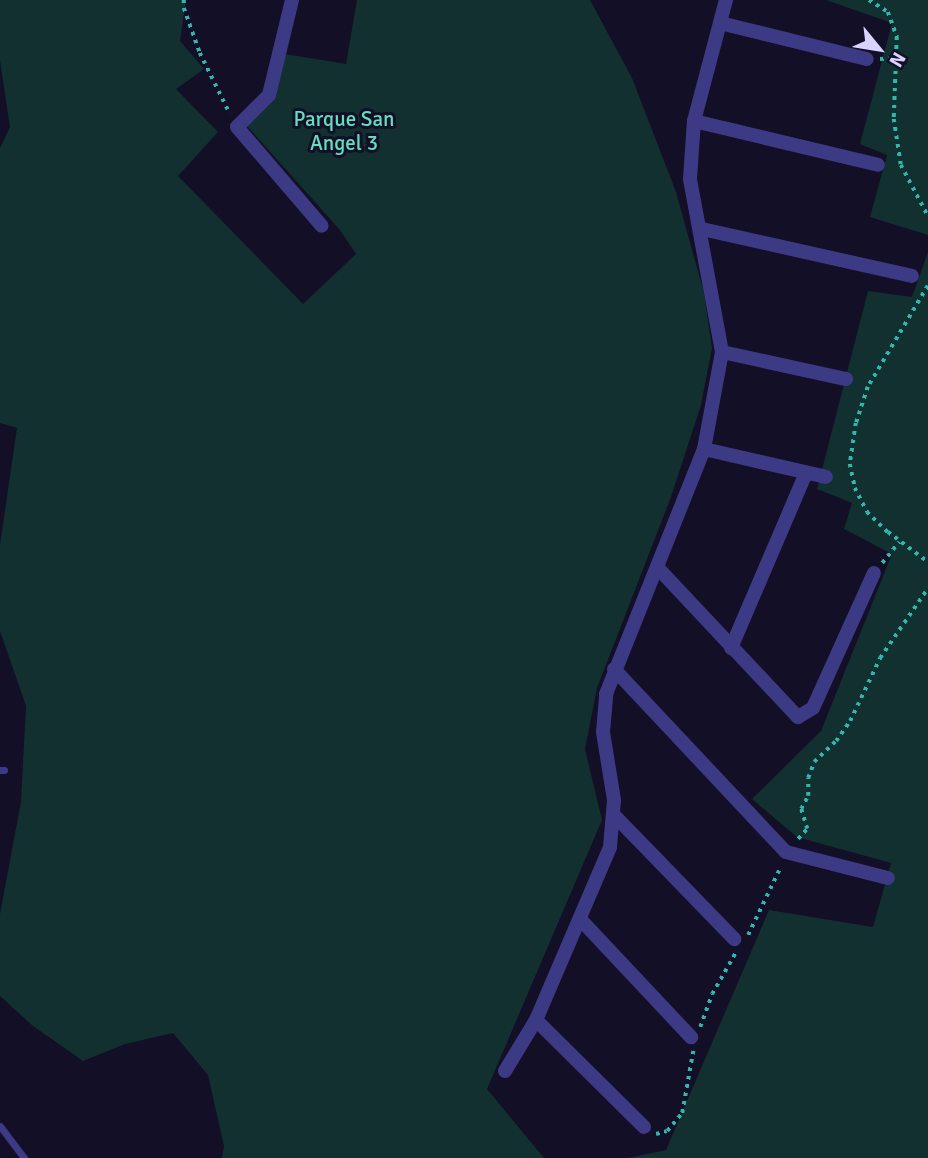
<!DOCTYPE html>
<style>
body{margin:0}
#map{position:relative;width:928px;height:1158px;overflow:hidden;background:#130f26;font-family:Signika,sans-serif}
div>[style]{position:absolute}
.green>*{inset:0;background:#12302f}
.path>*{height:3.5px;margin-top:-1.75px;transform-origin:0;background:repeating-linear-gradient(90deg,#2fb8b0 0 3.5px,transparent 0 8.5px)}
.service>*{height:7px;margin:-3.5px;padding:0 3.5px;transform-origin:3.5px;border-radius:3.5px;background:#3d3a85}
.minor>*{height:14px;margin:-7px;padding:0 7px;transform-origin:7px;border-radius:7px;background:#3d3a85}
span{translate:-50% -50%;white-space:nowrap;text-align:center;line-height:1.15;-webkit-text-stroke:6px #130f26;paint-order:stroke}
.park-label{font-size:21px;color:#5fe0c0}
.north{position:absolute;left:844px;top:14px;width:70px;height:70px;-webkit-text-stroke:5px #130f26;paint-order:stroke;rotate:120deg;font-size:19px;font-weight:700;line-height:28px;text-align:center;color:#d9d4ff}
.north::after{content:'';display:block;margin:auto;width:24px;height:32px;background:#d9d4ff;clip-path:polygon(50% 0,100% 100%,50% 72%,0 100%)}
</style>
<div id="map">
<div class="green">
<i style="clip-path:polygon(0 0,186px 0,180px 41px,204px 69px,176px 89px,218px 132px,178px 176px,303px 304px,356px 254px,340px 230px,247px 126px,285px 54px,346px 64px,357px 0,590px 0,632px 78px,676px 192px,704px 293px,712px 348px,701px 405px,671px 497px,597px 688px,585px 749px,602px 820px,487px 1089px,544px 1158px,222px 1158px,224px 1146px,208px 1075px,173px 1033px,125px 1044px,83px 1061px,33px 1026px,0 996px,0 914px,21px 802px,26px 706px,0 631px,0 545px,17px 428px,0 423px,0 148px,10px 127px,0 61px)"></i>
<i style="clip-path:polygon(826px 0,928px 0,928px 235px,870px 217px,887px 155px,860px 144px,892px 23px)"></i>
<i style="clip-path:polygon(928px 252px,928px 1158px,628px 1158px,666px 1150px,769px 910px,873px 927px,891px 863px,797px 837px,752px 799px,821px 731px,892px 554px,844px 529px,852px 503px,817px 489px,868px 291px,912px 297px)"></i>
</div>
<div class="path">
<i style="left:184px;top:0;width:8px;rotate:90deg"></i>
<i style="left:184px;top:8px;width:48px;rotate:70.4deg"></i>
<i style="left:200px;top:53px;width:68px;rotate:63.8deg"></i>
<i style="left:869px;top:0;width:22px;rotate:32deg"></i>
<i style="left:888px;top:12px;width:27px;rotate:70deg"></i>
<i style="left:897px;top:37px;width:82px;rotate:92.1deg"></i>
<i style="left:894px;top:119px;width:47px;rotate:81.3deg"></i>
<i style="left:901px;top:165px;width:58px;rotate:62.1deg"></i>
<i style="left:880px;top:59px;width:16px;rotate:-4deg"></i>
<i style="left:928px;top:286px;width:117px;rotate:120.7deg"></i>
<i style="left:868px;top:387px;width:38px;rotate:108deg"></i>
<i style="left:856px;top:423px;width:41px;rotate:98.3deg"></i>
<i style="left:850px;top:464px;width:25px;rotate:78deg"></i>
<i style="left:855px;top:488px;width:27px;rotate:63deg"></i>
<i style="left:867px;top:512px;width:29px;rotate:44deg"></i>
<i style="left:888px;top:532px;width:50px;rotate:36.9deg"></i>
<i style="left:882px;top:563px;width:27px;rotate:-51deg"></i>
<i style="left:798px;top:839px;width:13px;rotate:-48deg"></i>
<i style="left:807px;top:829px;width:21px;rotate:-107deg"></i>
<i style="left:801px;top:809px;width:15px;rotate:-62deg"></i>
<i style="left:808px;top:796px;width:18px;rotate:-90deg"></i>
<i style="left:808px;top:778px;width:17px;rotate:-69deg"></i>
<i style="left:814px;top:762px;width:30px;rotate:-44deg"></i>
<i style="left:836px;top:741px;width:24px;rotate:-55deg"></i>
<i style="left:850px;top:721px;width:70px;rotate:-64.5deg"></i>
<i style="left:880px;top:658px;width:85px;rotate:-55.6deg"></i>
<i style="left:748px;top:935px;width:76px;rotate:-64.4deg"></i>
<i style="left:700px;top:1027px;width:35px;rotate:-70deg"></i>
<i style="left:712px;top:994px;width:48px;rotate:-60.3deg"></i>
<i style="left:656px;top:1134px;width:11px;rotate:-15deg"></i>
<i style="left:667px;top:1131px;width:23px;rotate:-50deg"></i>
<i style="left:682px;top:1113px;width:63px;rotate:-79.9deg"></i>
</div>
<div class="service">
<i style="left:0;top:770px;width:4px"></i>
<i style="left:0;top:1126px;width:40px;rotate:53deg"></i>
</div>
<div class="minor">
<i style="left:292px;top:0;width:98px;rotate:103.6deg"></i>
<i style="left:269px;top:95px;width:45px;rotate:135deg"></i>
<i style="left:237px;top:127px;width:130px;rotate:49.4deg"></i>
<i style="left:720px;top:23px;width:151px;rotate:13.8deg"></i>
<i style="left:694px;top:121px;width:189px;rotate:13.4deg"></i>
<i style="left:702px;top:229px;width:215px;rotate:12.6deg"></i>
<i style="left:722px;top:352px;width:127px;rotate:12.3deg"></i>
<i style="left:704px;top:449px;width:125px;rotate:12.9deg"></i>
<i style="left:657px;top:567px;width:206px;rotate:46.8deg"></i>
<i style="left:798px;top:717px;width:17px;rotate:-31deg"></i>
<i style="left:813px;top:708px;width:148px;rotate:-65.7deg"></i>
<i style="left:731px;top:648px;width:190px;rotate:-66.8deg"></i>
<i style="left:614px;top:669px;width:251px;rotate:46.8deg"></i>
<i style="left:786px;top:852px;width:105px;rotate:14.3deg"></i>
<i style="left:614px;top:815px;width:173px;rotate:45.9deg"></i>
<i style="left:581px;top:920px;width:161px;rotate:46.8deg"></i>
<i style="left:536px;top:1020px;width:152px;rotate:44.7deg"></i>
<i style="left:505px;top:1071px;width:60px;rotate:-58.7deg"></i>
<i style="left:536px;top:1020px;width:188px;rotate:-66.8deg"></i>
<i style="left:610px;top:847px;width:47px;rotate:-85.1deg"></i>
<i style="left:614px;top:800px;width:69px;rotate:-99.2deg"></i>
<i style="left:603px;top:732px;width:38px;rotate:-85deg"></i>
<i style="left:606px;top:694px;width:264px;rotate:-68.2deg"></i>
<i style="left:704px;top:449px;width:99px;rotate:-79.5deg"></i>
<i style="left:722px;top:352px;width:176px;rotate:-100.5deg"></i>
<i style="left:690px;top:179px;width:58px;rotate:-86.1deg"></i>
<i style="left:694px;top:121px;width:125px;rotate:-75.2deg"></i>
</div>
<div class="park-label">
<span style="left:344px;top:131px">Parque San<br>Angel 3</span>
</div>
<div class="north">N</div>
</div>
